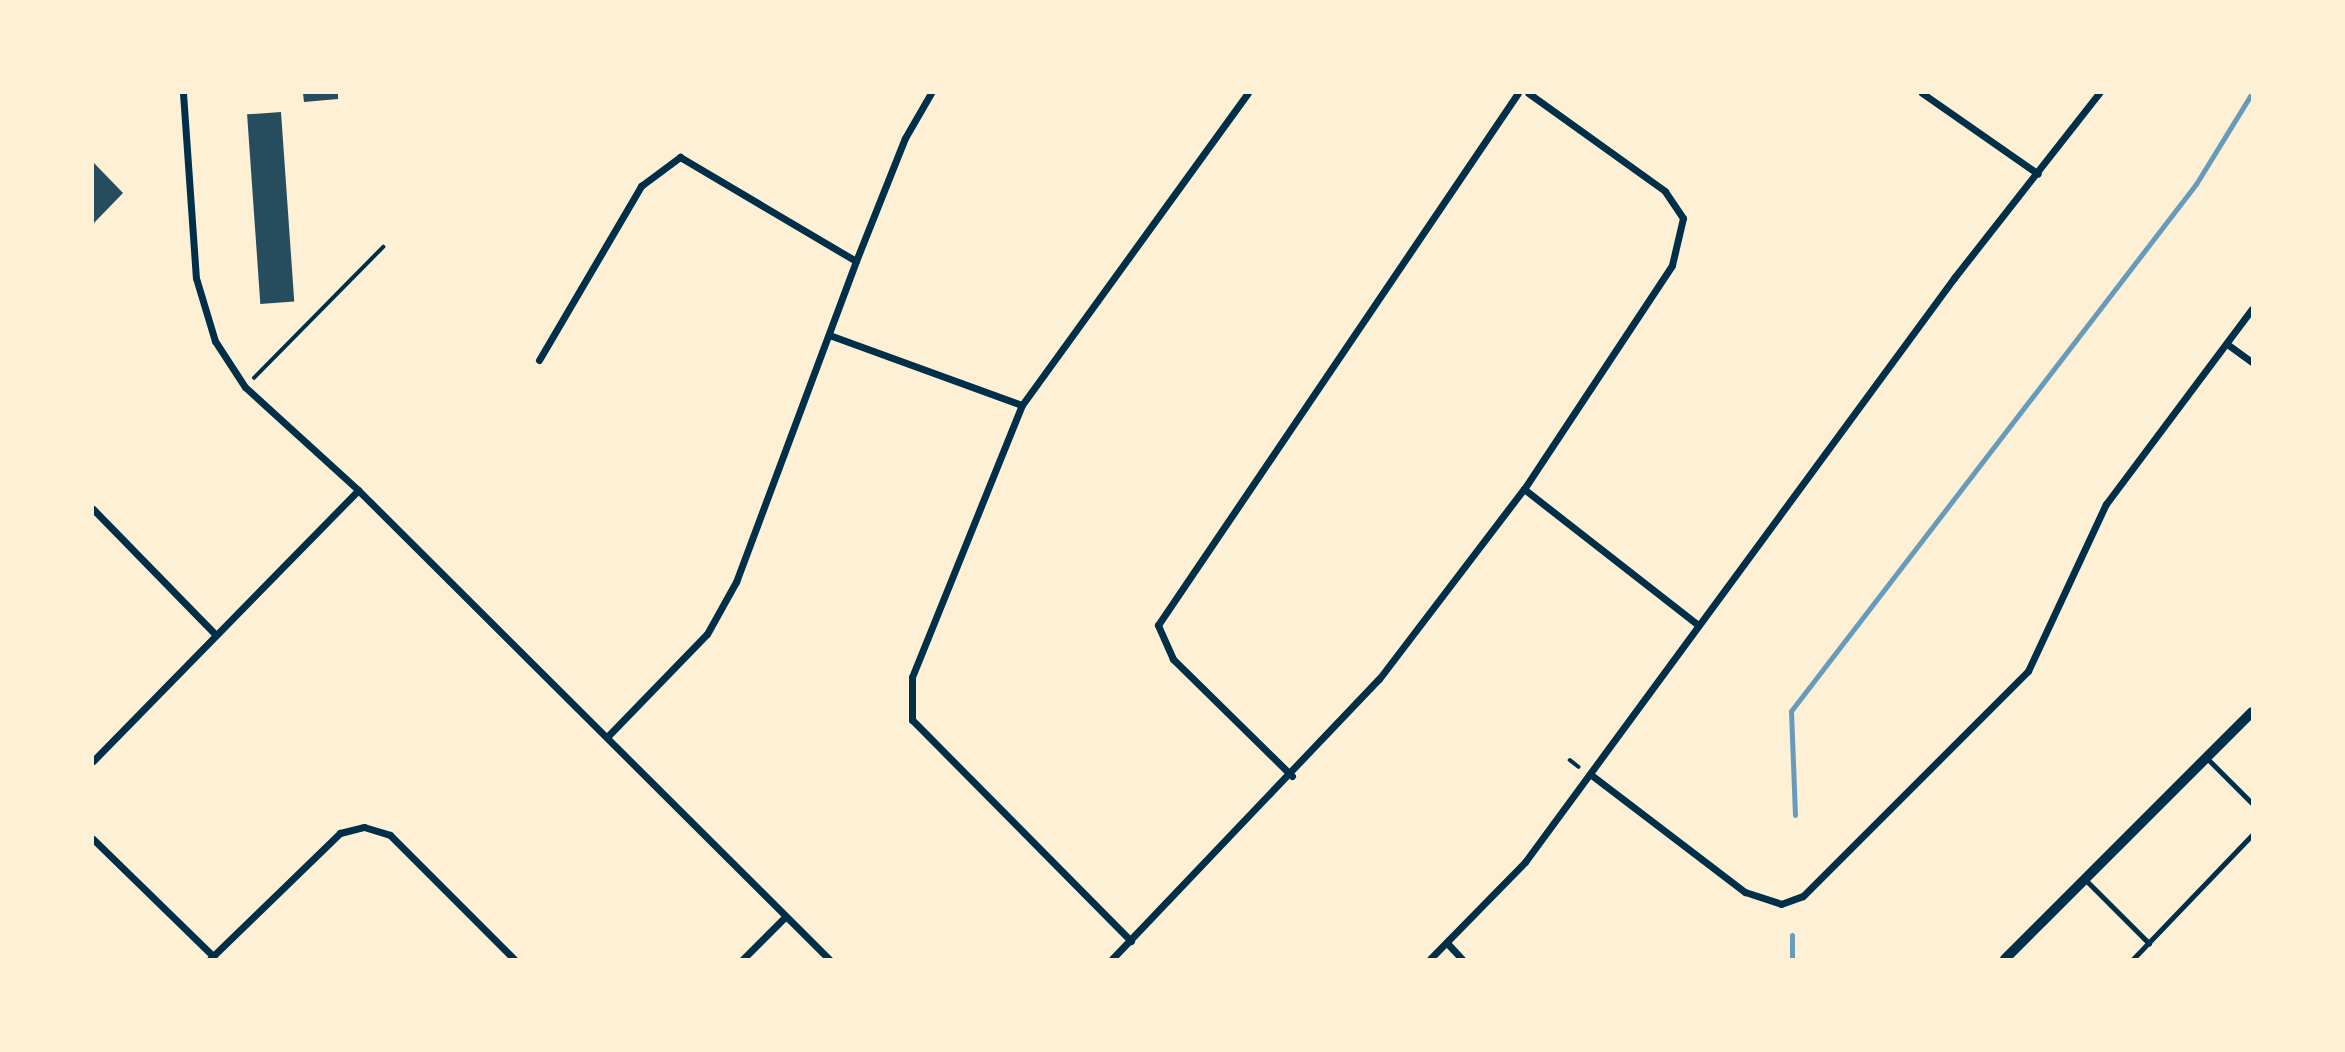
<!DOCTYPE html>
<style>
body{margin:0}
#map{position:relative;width:2345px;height:1052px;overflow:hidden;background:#fdf0d5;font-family:Jost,sans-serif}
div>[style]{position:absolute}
.stream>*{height:5px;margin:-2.5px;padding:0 2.5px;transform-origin:2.5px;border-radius:2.5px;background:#669bbc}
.building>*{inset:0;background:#264d5e;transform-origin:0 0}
.path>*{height:3.5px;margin:-1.75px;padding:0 1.75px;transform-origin:1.75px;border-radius:1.75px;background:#003049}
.service>*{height:4.5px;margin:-2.25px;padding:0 2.25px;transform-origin:2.25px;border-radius:2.25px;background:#003049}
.minor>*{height:7px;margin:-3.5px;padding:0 3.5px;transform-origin:3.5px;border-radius:3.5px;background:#003049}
.tertiary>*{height:10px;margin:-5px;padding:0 5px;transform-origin:5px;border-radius:5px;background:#003049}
span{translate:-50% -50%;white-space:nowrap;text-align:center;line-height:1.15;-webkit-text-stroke:7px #fdf0d5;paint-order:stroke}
.frame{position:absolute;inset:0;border:94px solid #fdf0d5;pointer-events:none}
</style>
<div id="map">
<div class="stream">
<i style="left:1795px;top:815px;width:104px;rotate:-92.2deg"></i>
<i style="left:1791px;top:711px;width:665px;rotate:-52.46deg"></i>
<i style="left:2196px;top:184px;width:107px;rotate:-58.4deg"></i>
<i style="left:1792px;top:935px;width:24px;rotate:90deg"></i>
</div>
<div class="building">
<i style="clip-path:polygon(303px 93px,338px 93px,338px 99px,304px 102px)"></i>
<i style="left:281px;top:112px;width:190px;height:34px;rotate:86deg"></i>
<i style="clip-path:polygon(93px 162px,123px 193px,93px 224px)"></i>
</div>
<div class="path">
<i style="left:254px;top:378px;width:184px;rotate:-45.4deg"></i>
<i style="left:1570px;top:760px;width:11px;rotate:38deg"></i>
</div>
<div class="service">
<i style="left:2207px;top:758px;width:64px;rotate:45deg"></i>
<i style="left:2085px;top:879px;width:91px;rotate:45deg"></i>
<i style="left:2133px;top:959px;width:172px;rotate:-46.2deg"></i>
</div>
<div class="minor">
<i style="left:183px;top:93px;width:185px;rotate:86deg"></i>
<i style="left:196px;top:278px;width:66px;rotate:73.2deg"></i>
<i style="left:215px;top:341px;width:55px;rotate:56.9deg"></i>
<i style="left:245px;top:387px;width:153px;rotate:42.3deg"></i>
<i style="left:358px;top:490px;width:665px;rotate:44.88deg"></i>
<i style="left:1922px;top:93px;width:141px;rotate:34.9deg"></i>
<i style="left:832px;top:336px;width:202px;rotate:20deg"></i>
<i style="left:2227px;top:344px;width:31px;rotate:36deg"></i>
<i style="left:539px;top:360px;width:202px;rotate:-59.6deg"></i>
<i style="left:641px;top:186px;width:49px;rotate:-36.6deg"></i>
<i style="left:680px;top:157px;width:204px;rotate:30.6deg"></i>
<i style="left:1524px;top:489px;width:221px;rotate:38deg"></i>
<i style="left:93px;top:509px;width:176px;rotate:45.7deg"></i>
<i style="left:608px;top:736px;width:142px;rotate:-45.9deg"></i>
<i style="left:707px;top:634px;width:60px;rotate:-60.9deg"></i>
<i style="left:736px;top:582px;width:343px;rotate:-69.5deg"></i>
<i style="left:856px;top:261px;width:132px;rotate:-68.3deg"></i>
<i style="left:905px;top:138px;width:52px;rotate:-60deg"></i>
<i style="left:93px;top:761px;width:379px;rotate:-45.6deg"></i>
<i style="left:1590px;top:774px;width:195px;rotate:37.3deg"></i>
<i style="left:1745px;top:892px;width:38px;rotate:18deg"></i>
<i style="left:1781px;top:904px;width:23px;rotate:-20deg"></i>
<i style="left:1803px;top:896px;width:318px;rotate:-45deg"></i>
<i style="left:2028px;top:671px;width:184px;rotate:-65deg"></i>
<i style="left:2106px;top:504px;width:244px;rotate:-53.2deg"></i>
<i style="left:1292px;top:776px;width:167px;rotate:-135.5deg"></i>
<i style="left:1173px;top:659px;width:37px;rotate:-114deg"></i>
<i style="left:1158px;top:625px;width:642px;rotate:-55.91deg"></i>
<i style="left:93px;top:839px;width:168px;rotate:44.3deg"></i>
<i style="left:1131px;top:941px;width:311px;rotate:-134.7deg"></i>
<i style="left:912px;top:720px;width:43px;rotate:-90deg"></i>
<i style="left:912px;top:677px;width:293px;rotate:-68deg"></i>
<i style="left:1022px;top:405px;width:385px;rotate:-54.1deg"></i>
<i style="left:1447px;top:943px;width:22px;rotate:47deg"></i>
<i style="left:210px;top:959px;width:181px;rotate:-44.1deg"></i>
<i style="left:340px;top:833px;width:25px;rotate:-14deg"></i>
<i style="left:364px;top:827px;width:27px;rotate:17deg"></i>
<i style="left:390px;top:835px;width:175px;rotate:45deg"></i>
<i style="left:743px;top:959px;width:59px;rotate:-45deg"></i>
<i style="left:1112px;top:959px;width:387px;rotate:-46.4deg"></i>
<i style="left:1379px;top:679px;width:239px;rotate:-52.7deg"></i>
<i style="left:1524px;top:489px;width:268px;rotate:-56.5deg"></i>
<i style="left:1672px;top:265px;width:48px;rotate:-76.8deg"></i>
<i style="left:1683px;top:218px;width:32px;rotate:-124deg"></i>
<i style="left:1665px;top:191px;width:168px;rotate:-144.4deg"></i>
<i style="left:1430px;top:959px;width:136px;rotate:-45.6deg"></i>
<i style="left:1525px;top:862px;width:725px;rotate:-53.7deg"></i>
<i style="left:1954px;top:278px;width:235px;rotate:-51.9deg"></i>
</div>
<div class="tertiary">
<i style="left:2005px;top:959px;width:349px;rotate:-45deg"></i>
</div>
<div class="frame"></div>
</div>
